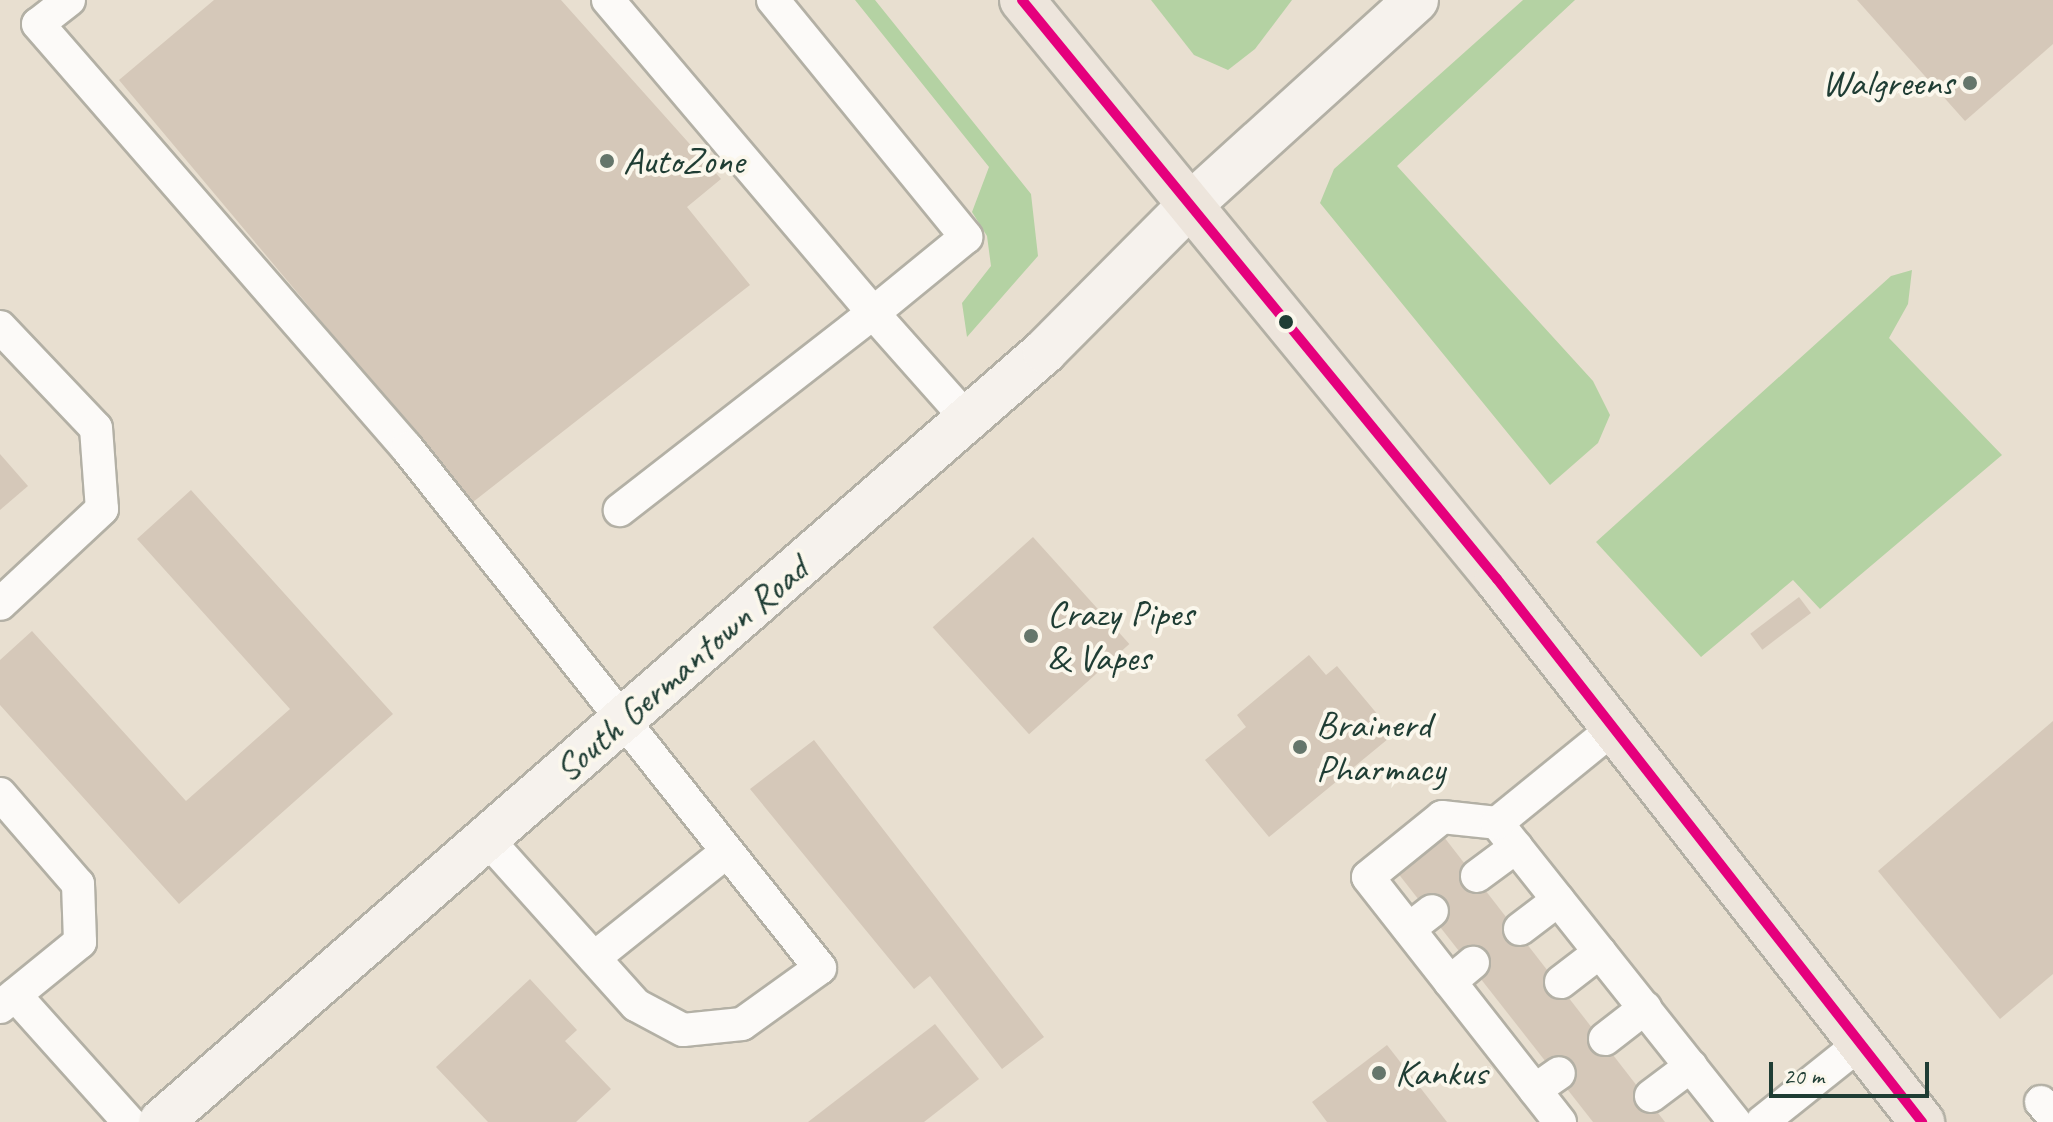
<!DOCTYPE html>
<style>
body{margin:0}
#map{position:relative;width:2053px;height:1122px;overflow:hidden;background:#e8dfd0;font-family:Caveat,sans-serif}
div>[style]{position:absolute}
.green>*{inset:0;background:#b4d2a3}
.building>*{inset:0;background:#d5c8b9;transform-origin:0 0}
.roads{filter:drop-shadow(2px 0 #b3b0a5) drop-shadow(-2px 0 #b3b0a5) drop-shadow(0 2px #b3b0a5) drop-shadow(0 -2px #b3b0a5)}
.service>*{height:32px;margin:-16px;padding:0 16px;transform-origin:16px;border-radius:16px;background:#fcfaf8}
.secondary>*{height:44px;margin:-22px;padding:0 22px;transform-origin:22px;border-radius:22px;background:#f6f2ed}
.primary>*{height:44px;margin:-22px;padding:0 22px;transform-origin:22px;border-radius:22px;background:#ede5dc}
.bus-1>*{height:10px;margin:-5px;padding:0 5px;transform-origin:5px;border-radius:5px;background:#e5007d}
.dots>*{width:22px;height:22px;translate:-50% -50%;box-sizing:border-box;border:4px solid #fbf7ec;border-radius:50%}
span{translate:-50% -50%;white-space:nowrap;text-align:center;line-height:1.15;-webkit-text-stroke:8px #fbf7ec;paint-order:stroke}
.poi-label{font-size:38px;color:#1f3d34}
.right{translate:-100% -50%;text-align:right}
.left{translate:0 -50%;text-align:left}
.street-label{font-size:38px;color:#1f3d34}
.scale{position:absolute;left:1769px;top:1062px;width:160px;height:36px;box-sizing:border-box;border:4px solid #1f3d34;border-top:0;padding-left:10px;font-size:24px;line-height:28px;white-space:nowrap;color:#1f3d34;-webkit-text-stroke:6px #fbf7ec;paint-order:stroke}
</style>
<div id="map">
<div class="green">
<i style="clip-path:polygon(855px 0,875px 0,1031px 194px,1038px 256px,967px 337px,962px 303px,991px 266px,987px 236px,972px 212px,989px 167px)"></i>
<i style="clip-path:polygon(1151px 0,1292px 0,1255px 49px,1228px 70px,1194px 55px)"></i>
<i style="clip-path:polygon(1523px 0,1575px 0,1397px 166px,1593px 381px,1610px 415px,1598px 443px,1550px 485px,1320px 203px,1334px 169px)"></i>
<i style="clip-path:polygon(1912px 270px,1908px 304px,1889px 338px,2002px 455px,1820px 609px,1793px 580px,1701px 657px,1596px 542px,1891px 276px)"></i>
</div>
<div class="building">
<i style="clip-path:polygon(214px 0,561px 0,721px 179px,687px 207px,750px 285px,473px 502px,119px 80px)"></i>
<i style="clip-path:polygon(1857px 0,2053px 0,2053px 44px,1965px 121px)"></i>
<i style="clip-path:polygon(0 454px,28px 486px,0 510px)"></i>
<i style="clip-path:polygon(191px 490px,393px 714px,179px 904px,0 705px,0 660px,32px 631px,186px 801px,290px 709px,137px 539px)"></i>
<i style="left:1033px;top:537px;width:144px;height:135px;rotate:48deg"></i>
<i style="left:1799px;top:597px;width:20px;height:61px;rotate:53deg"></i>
<i style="clip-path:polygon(1309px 655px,1326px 675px,1337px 666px,1394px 734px,1269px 837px,1205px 760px,1246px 727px,1237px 715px)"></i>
<i style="clip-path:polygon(2053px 721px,2053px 974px,2000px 1019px,1878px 871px)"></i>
<i style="clip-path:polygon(814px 740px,1044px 1037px,1002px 1069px,930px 976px,914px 989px,750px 789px)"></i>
<i style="clip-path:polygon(1444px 837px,1665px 1122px,1593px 1122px,1397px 872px)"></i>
<i style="clip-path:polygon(530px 979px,577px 1030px,565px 1041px,611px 1089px,576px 1122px,488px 1122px,436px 1067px)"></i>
<i style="clip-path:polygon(935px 1024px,979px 1079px,924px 1122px,808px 1122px)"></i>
<i style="clip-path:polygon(1387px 1045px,1447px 1122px,1327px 1122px,1312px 1102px)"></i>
</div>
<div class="roads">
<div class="service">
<i style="left:69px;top:0;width:39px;rotate:142deg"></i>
<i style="left:38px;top:24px;width:562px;rotate:48.97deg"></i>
<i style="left:407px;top:448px;width:664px;rotate:51.54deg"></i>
<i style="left:820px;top:968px;width:96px;rotate:144.3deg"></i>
<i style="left:742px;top:1024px;width:59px;rotate:174.2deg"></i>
<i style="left:683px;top:1030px;width:53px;rotate:-152deg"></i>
<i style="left:636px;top:1005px;width:223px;rotate:-131.9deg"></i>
<i style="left:608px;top:0;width:410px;rotate:49.7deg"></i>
<i style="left:873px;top:313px;width:321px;rotate:142.1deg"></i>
<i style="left:773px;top:0;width:306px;rotate:50.8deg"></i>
<i style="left:966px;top:237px;width:120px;rotate:140.7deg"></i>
<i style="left:873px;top:313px;width:142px;rotate:48.4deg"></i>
<i style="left:0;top:327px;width:139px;rotate:46.5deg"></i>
<i style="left:96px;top:428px;width:81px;rotate:85.8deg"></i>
<i style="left:102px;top:509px;width:139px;rotate:137deg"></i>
<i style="left:0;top:794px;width:119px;rotate:49.1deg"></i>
<i style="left:78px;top:884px;width:58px;rotate:88deg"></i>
<i style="left:80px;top:942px;width:103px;rotate:140.9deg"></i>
<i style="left:1497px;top:823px;width:382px;rotate:51.5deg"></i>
<i style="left:1477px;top:876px;width:49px;rotate:-36.6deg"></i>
<i style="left:1409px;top:929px;width:29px;rotate:-38deg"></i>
<i style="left:1520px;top:929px;width:48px;rotate:-37.3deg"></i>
<i style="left:594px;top:958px;width:166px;rotate:-38.7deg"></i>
<i style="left:1450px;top:982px;width:30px;rotate:-40deg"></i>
<i style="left:1561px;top:982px;width:49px;rotate:-37.6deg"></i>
<i style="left:15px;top:995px;width:171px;rotate:48.1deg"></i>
<i style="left:1605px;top:1039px;width:51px;rotate:-37.8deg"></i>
<i style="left:1535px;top:1090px;width:29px;rotate:-35deg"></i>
<i style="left:1651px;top:1096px;width:50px;rotate:-36.9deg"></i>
<i style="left:2041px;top:1102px;width:18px;rotate:49deg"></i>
<i style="left:1560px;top:1122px;width:311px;rotate:-128.1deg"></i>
<i style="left:1368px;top:877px;width:95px;rotate:-39deg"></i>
<i style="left:1442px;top:817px;width:55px;rotate:6.2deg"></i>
<i style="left:1497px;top:823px;width:151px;rotate:-39.1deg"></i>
<i style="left:1762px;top:1122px;width:127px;rotate:-38.6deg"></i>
</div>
<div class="secondary">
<i style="left:161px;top:1122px;width:1173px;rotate:-41.09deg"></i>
<i style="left:1045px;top:351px;width:206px;rotate:-45.2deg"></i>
<i style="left:1190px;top:205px;width:305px;rotate:-42.2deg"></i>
</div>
<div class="primary">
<i style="left:1022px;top:0;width:749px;rotate:50.64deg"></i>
<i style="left:1497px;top:579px;width:690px;rotate:51.95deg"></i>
</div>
</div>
<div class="bus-1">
<i style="left:1022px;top:0;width:749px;rotate:50.64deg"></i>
<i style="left:1497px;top:579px;width:690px;rotate:51.95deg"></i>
</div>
<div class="dots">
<i style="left:1970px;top:83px;background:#65766b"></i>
<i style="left:607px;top:161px;background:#65766b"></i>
<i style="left:1286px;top:322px;background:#1f3d34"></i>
<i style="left:1031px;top:636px;background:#65766b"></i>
<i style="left:1300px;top:747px;background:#65766b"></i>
<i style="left:1379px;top:1073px;background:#65766b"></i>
</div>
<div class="poi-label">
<span class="right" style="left:1954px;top:83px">Walgreens</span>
<span class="left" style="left:623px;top:161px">AutoZone</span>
<span class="left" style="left:1047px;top:636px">Crazy Pipes<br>&amp; Vapes</span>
<span class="left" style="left:1316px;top:747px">Brainerd<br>Pharmacy</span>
<span class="left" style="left:1395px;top:1073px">Kankus</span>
</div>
<div class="street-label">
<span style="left:681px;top:669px;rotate:-41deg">South Germantown Road</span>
</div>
<div class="scale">20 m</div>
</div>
